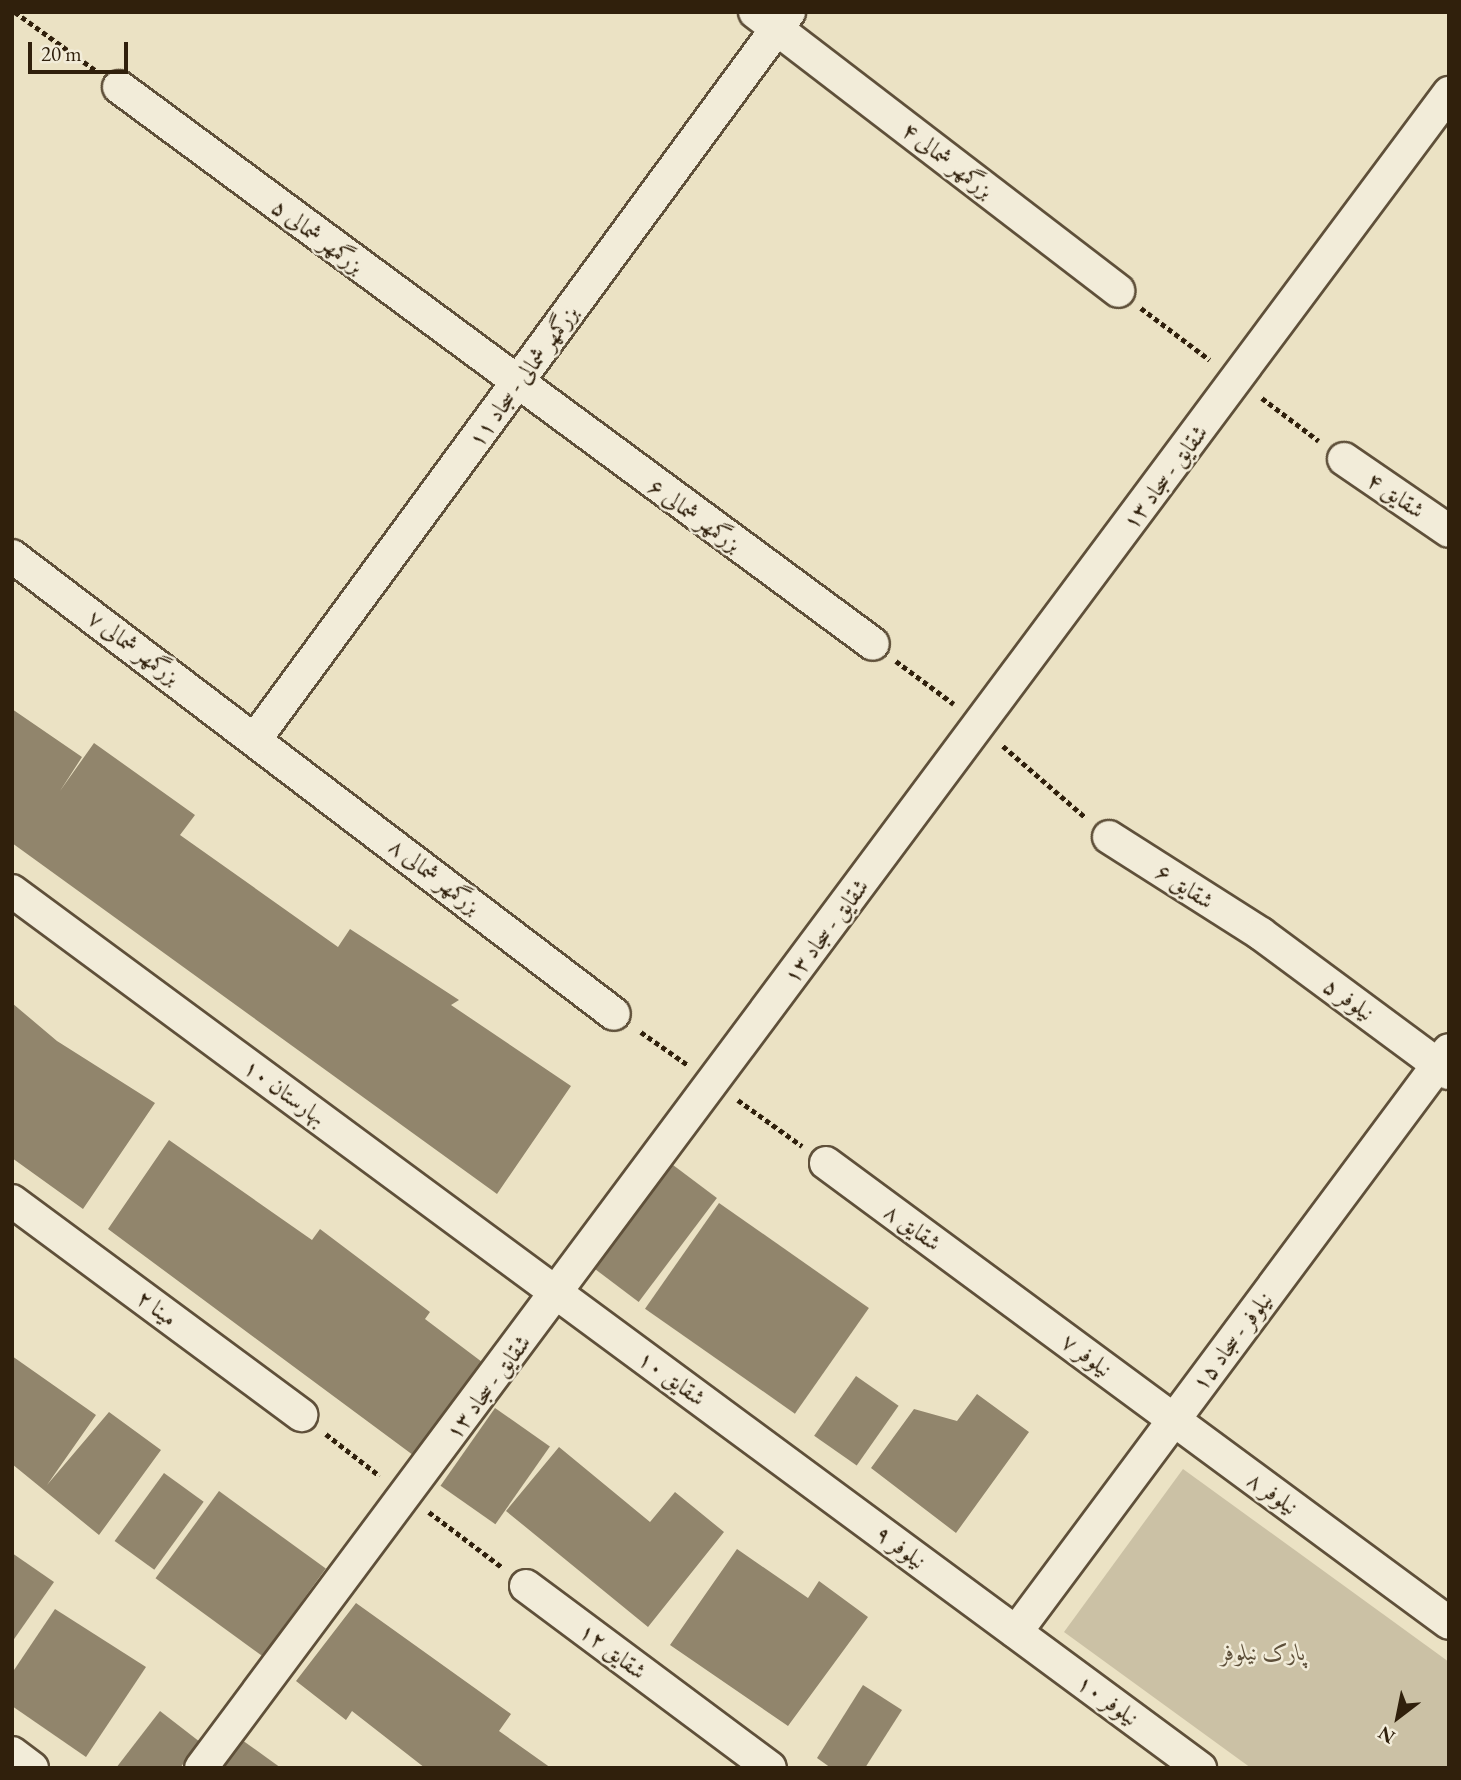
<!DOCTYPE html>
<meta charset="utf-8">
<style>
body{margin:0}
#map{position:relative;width:1461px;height:1780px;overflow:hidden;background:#ebe2c4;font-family:"EB Garamond",Amiri,serif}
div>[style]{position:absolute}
.green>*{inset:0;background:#cbc1a5}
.building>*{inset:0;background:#91856c;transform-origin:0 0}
.path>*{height:4.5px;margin-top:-2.25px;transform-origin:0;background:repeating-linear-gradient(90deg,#30200c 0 5px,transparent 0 8.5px)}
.roads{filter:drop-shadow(2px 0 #5f503a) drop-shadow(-2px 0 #5f503a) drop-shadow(0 2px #5f503a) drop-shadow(0 -2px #5f503a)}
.street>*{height:32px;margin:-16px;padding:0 16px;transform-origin:16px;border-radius:16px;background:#f2ecd9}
span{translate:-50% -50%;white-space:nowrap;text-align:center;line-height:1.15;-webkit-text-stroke:5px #f2ecd9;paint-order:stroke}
.street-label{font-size:23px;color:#30200c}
.park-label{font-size:23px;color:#5e503a;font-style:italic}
.frame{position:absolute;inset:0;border:14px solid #30200c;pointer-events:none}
.north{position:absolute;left:1363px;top:1682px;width:70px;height:70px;-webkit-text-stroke:5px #f2ecd9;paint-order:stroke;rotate:212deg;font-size:19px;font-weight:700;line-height:28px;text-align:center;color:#30200c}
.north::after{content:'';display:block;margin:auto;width:24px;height:32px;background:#30200c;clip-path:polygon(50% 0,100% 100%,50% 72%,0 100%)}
.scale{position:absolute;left:28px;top:42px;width:100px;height:32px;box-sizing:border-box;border:4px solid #30200c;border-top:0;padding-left:9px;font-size:21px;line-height:24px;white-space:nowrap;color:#30200c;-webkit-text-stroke:5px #f2ecd9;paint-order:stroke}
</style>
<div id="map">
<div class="green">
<i style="clip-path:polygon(1183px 1469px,1449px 1662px,1449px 1768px,1251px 1768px,1064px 1632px)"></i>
</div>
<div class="building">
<i style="clip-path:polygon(12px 709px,82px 757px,60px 791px,94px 743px,195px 815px,180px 835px,338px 947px,350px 929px,459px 1000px,451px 1005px,571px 1086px,497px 1194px,12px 843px)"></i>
<i style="clip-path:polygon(12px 1003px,57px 1041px,155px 1103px,83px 1209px,12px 1158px)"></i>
<i style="clip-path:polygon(169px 1140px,312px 1240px,320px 1229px,430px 1312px,425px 1319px,486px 1365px,417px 1458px,108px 1229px)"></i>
<i style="left:669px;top:1162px;width:60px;height:130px;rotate:37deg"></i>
<i style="left:719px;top:1203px;width:183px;height:129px;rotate:35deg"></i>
<i style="clip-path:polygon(12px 1356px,96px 1415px,47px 1485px,109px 1412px,161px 1450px,99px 1535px,12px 1464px)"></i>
<i style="left:856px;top:1376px;width:52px;height:73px;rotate:35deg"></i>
<i style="clip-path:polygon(977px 1394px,1029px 1432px,956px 1533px,871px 1468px,914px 1409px,957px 1421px)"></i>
<i style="left:495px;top:1408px;width:67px;height:95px;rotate:35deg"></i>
<i style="clip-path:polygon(559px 1447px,650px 1522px,675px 1492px,724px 1532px,648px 1627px,506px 1511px)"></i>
<i style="left:164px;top:1473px;width:49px;height:84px;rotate:36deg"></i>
<i style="left:219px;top:1491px;width:132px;height:108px;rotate:36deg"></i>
<i style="clip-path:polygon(737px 1549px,808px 1598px,819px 1581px,868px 1617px,788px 1726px,670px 1645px)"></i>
<i style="clip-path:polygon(12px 1553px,54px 1582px,12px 1642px)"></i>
<i style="clip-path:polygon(356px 1603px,511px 1714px,499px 1731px,551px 1768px,425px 1768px,352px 1711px,346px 1720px,296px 1681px)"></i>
<i style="clip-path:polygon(55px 1609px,146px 1667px,86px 1757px,12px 1706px,12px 1673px)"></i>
<i style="clip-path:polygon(863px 1685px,902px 1710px,865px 1768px,831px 1768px,817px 1758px)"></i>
<i style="clip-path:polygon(160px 1711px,200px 1742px,180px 1768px,116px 1768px)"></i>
<i style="clip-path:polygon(242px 1740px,281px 1768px,222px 1768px)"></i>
</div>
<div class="path">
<i style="left:15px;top:12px;width:99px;rotate:35.9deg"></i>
<i style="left:1141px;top:308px;width:86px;rotate:37deg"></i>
<i style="left:1262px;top:398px;width:71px;rotate:37deg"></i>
<i style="left:896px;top:661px;width:72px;rotate:36.6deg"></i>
<i style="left:1003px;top:746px;width:110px;rotate:40.9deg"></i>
<i style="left:641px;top:1032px;width:57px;rotate:35.1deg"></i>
<i style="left:738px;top:1100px;width:79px;rotate:35.7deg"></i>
<i style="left:326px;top:1434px;width:68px;rotate:37.9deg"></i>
<i style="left:429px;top:1512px;width:93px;rotate:37.1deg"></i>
</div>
<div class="roads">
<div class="street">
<i style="left:755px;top:12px;width:458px;rotate:37.5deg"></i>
<i style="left:119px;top:87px;width:937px;rotate:36.45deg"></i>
<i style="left:1344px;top:459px;width:127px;rotate:34.4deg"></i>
<i style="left:12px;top:556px;width:756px;rotate:37.26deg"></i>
<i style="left:256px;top:738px;width:901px;rotate:-53.72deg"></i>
<i style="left:1109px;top:837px;width:180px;rotate:32.5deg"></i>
<i style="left:1261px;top:934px;width:234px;rotate:36.5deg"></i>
<i style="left:12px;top:891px;width:1477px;rotate:36.44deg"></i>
<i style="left:826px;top:1163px;width:774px;rotate:36.44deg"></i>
<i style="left:12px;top:1201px;width:360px;rotate:36.5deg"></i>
<i style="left:526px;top:1586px;width:304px;rotate:36.7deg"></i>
<i style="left:1016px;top:1632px;width:725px;rotate:-53.35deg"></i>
<i style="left:12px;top:1753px;width:25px;rotate:37deg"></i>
<i style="left:201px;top:1768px;width:2089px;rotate:-53.31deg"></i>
</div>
</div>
<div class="street-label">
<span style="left:948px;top:160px;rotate:38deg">بزرگمهر شمالی ۴</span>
<span style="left:318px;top:236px;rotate:37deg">بزرگمهر شمالی ۵</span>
<span style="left:523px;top:376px;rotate:-54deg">بزرگمهر شمالی - سجاد ۱۱</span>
<span style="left:1165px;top:477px;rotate:-53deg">شقایق - سجاد ۱۳</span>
<span style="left:1396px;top:495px;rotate:34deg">شقایق ۴</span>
<span style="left:695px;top:515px;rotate:36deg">بزرگمهر شمالی ۶</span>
<span style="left:134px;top:647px;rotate:37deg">بزرگمهر شمالی ۷</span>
<span style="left:435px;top:876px;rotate:38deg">بزرگمهر شمالی ۸</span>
<span style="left:1185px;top:886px;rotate:33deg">شقایق ۶</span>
<span style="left:826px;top:931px;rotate:-53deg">شقایق - سجاد ۱۳</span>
<span style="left:1349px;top:999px;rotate:36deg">نیلوفر ۵</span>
<span style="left:285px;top:1092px;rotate:36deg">بهارستان ۱۰</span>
<span style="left:913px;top:1227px;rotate:36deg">شقایق ۸</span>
<span style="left:157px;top:1308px;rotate:37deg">مینا ۲</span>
<span style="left:1232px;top:1341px;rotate:-53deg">نیلوفر - سجاد ۱۵</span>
<span style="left:1087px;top:1355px;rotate:37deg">نیلوفر ۷</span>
<span style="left:672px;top:1378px;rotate:36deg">شقایق ۱۰</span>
<span style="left:488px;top:1387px;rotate:-53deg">شقایق - سجاد ۱۳</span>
<span style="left:1273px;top:1493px;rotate:36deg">نیلوفر ۸</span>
<span style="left:901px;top:1547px;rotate:37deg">نیلوفر ۹</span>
<span style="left:613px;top:1651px;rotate:37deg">شقایق ۱۲</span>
<span style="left:1108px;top:1700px;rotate:36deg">نیلوفر ۱۰</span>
</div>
<div class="park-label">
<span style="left:1263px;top:1652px">پارک نیلوفر</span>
</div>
<div class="frame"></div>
<div class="north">N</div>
<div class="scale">20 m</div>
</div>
